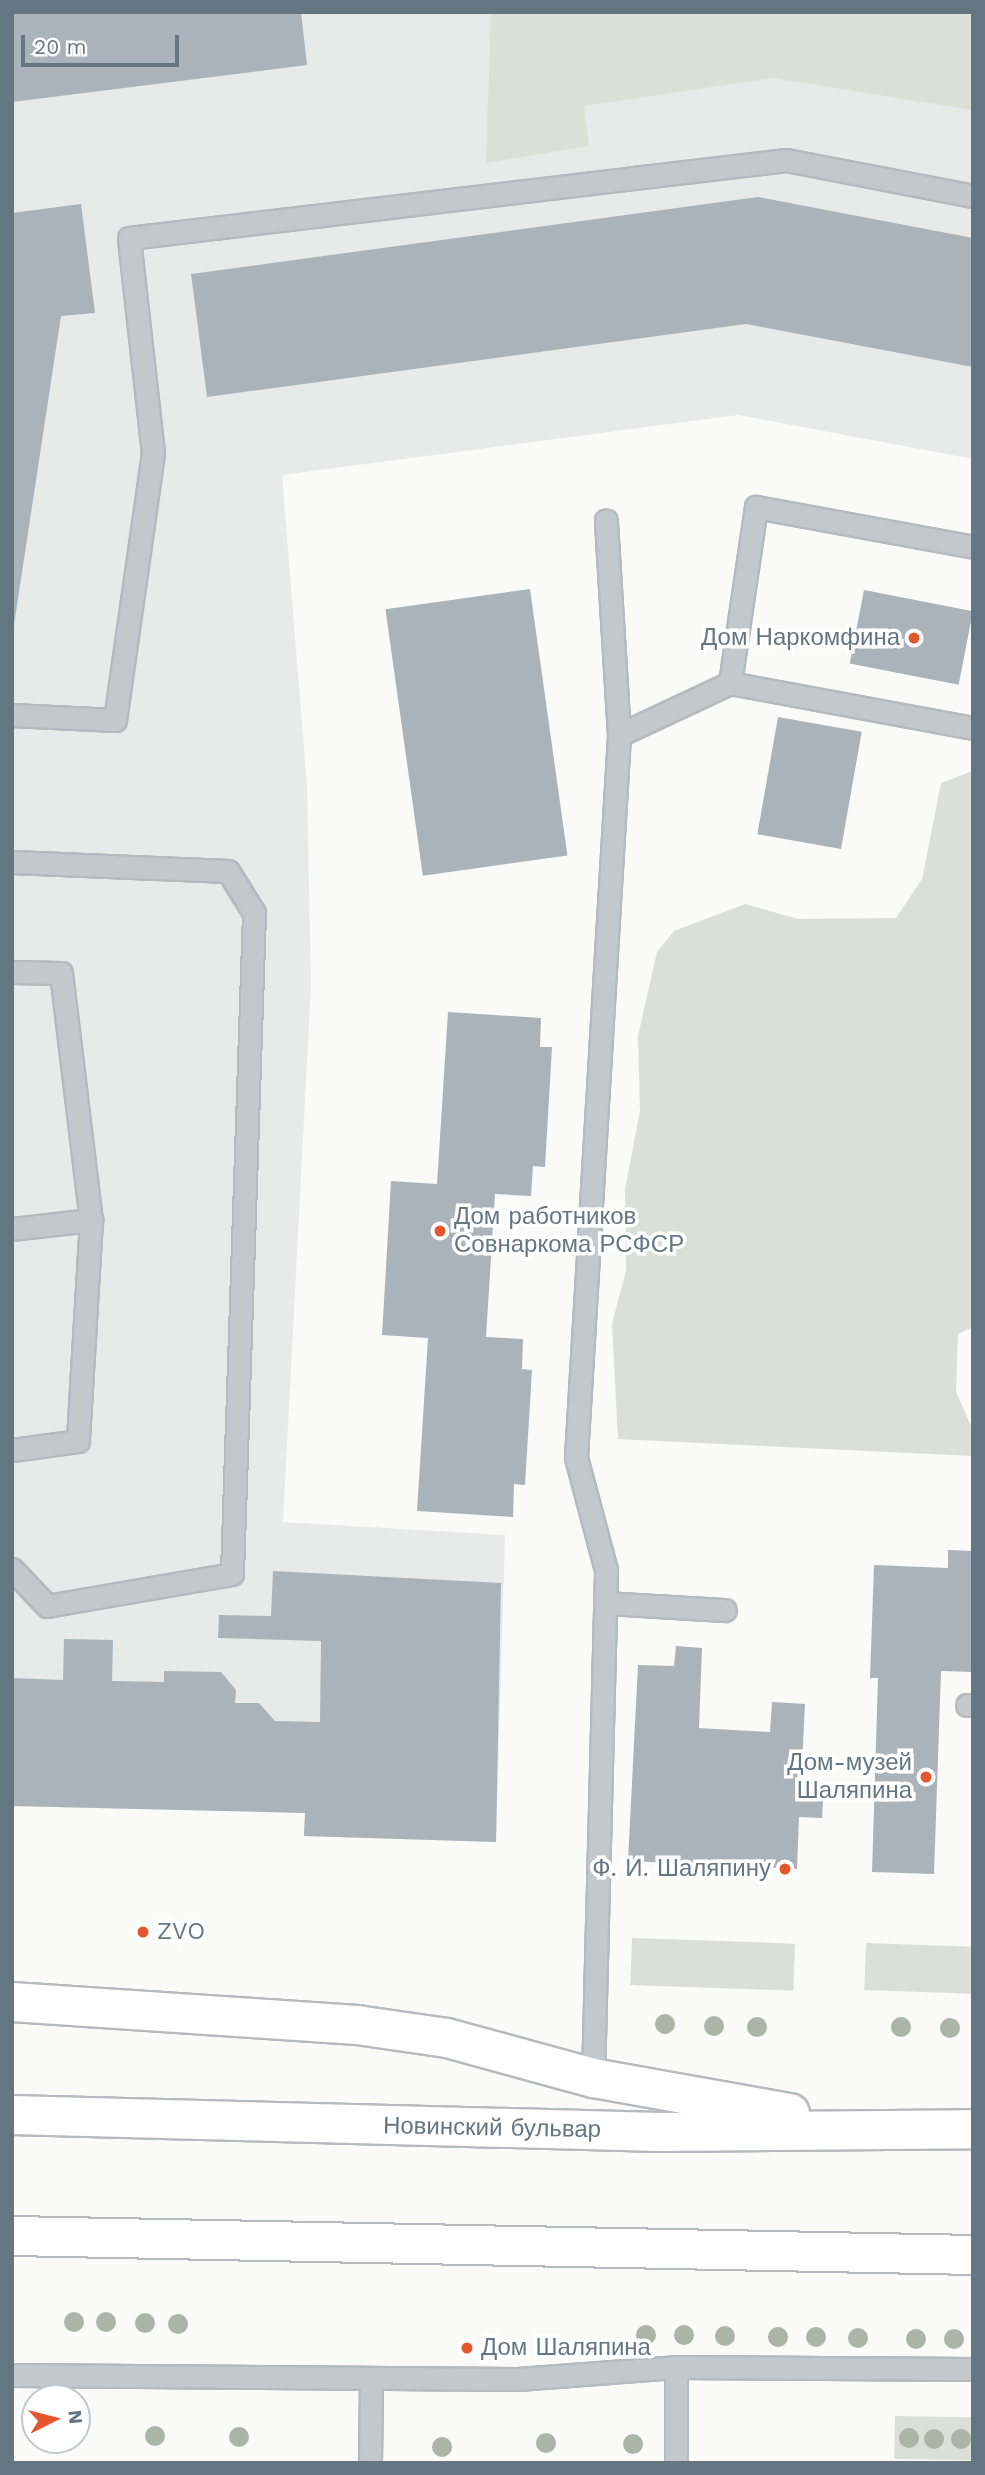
<!DOCTYPE html>
<meta charset="utf-8">
<style>
body{margin:0}
#map{position:relative;width:985px;height:2475px;overflow:hidden;background:#fafaf8;font-family:"Work Sans",sans-serif}
div>[style]{position:absolute}
.built>*{inset:0;background:#e8e9e9}
.green>*{inset:0;background:#dadfd7;transform-origin:0 0}
.building>*{inset:0;background:#aab3b9;transform-origin:0 0}
.roads{filter:drop-shadow(2px 0 #b5babe) drop-shadow(-2px 0 #b5babe) drop-shadow(0 2px #b5babe) drop-shadow(0 -2px #b5babe)}
.lane>*{height:21px;margin:-10.5px;padding:0 10.5px;transform-origin:10.5px;border-radius:10.5px;background:#c3c8cc}
.primary>*{height:38px;margin:-19px;padding:0 19px;transform-origin:19px;border-radius:19px;background:#fff}
.trees>*{width:20px;height:20px;margin:-10px;border-radius:50%;background:#aab4a7}
.dots>*{width:19px;height:19px;translate:-50% -50%;box-sizing:border-box;border:4px solid #fff;border-radius:50%}
span{translate:-50% -50%;white-space:nowrap;text-align:center;line-height:1.15;-webkit-text-stroke:7px #fff;paint-order:stroke}
.poi-label{font-size:24px;color:#657683}
.right{translate:-100% -50%;text-align:right}
.left{translate:0 -50%;text-align:left}
.street-label{font-size:24px;color:#657683}
.frame{position:absolute;inset:0;border:14px solid #657683;pointer-events:none}
.north{position:absolute;left:21px;top:2384px;width:70px;height:70px;box-sizing:border-box;background:#fff;border:2px solid #c1c8cd;border-radius:50%;rotate:84deg;font-size:19px;font-weight:700;line-height:28px;text-align:center;color:#657683}
.north::after{content:'';display:block;margin:auto;width:24px;height:32px;background:#e4572e;clip-path:polygon(50% 0,100% 100%,50% 72%,0 100%)}
.scale{position:absolute;left:21px;top:35px;width:158px;height:32px;box-sizing:border-box;border:4px solid #657683;border-top:0;padding-left:9px;font-size:21px;line-height:24px;white-space:nowrap;color:#657683;-webkit-text-stroke:5px #fff;paint-order:stroke}
</style>
<div id="map">
<div class="built">
<i style="clip-path:polygon(12px 12px,973px 12px,973px 459px,738px 415px,282px 475px,307px 786px,311px 984px,283px 1522px,505px 1535px,496px 1842px,304px 1836px,305px 1813px,12px 1806px)"></i>
</div>
<div class="green">
<i style="clip-path:polygon(491px 12px,973px 12px,973px 110px,773px 78px,584px 106px,589px 146px,486px 163px)"></i>
<i style="clip-path:polygon(973px 771px,973px 1327px,958px 1334px,956px 1392px,973px 1430px,973px 1456px,618px 1439px,612px 1324px,626px 1271px,625px 1189px,640px 1111px,638px 1036px,657px 952px,674px 931px,745px 904px,798px 919px,896px 918px,922px 879px,941px 783px)"></i>
<i style="left:632px;top:1938px;width:163px;height:47px;rotate:2deg"></i>
<i style="left:866px;top:1943px;width:107px;height:47px;rotate:2deg"></i>
<i style="left:895px;top:2416px;width:78px;height:43px;rotate:1deg"></i>
</div>
<div class="building">
<i style="clip-path:polygon(12px 12px,301px 12px,307px 65px,12px 102px)"></i>
<i style="clip-path:polygon(758px 197px,973px 238px,973px 367px,746px 324px,207px 397px,191px 274px)"></i>
<i style="clip-path:polygon(81px 204px,95px 313px,61px 316px,12px 638px,12px 213px)"></i>
<i style="left:530px;top:589px;width:269px;height:146px;rotate:82deg"></i>
<i style="left:864px;top:590px;width:111px;height:75px;rotate:11deg"></i>
<i style="left:778px;top:717px;width:85px;height:119px;rotate:10deg"></i>
<i style="clip-path:polygon(448px 1012px,541px 1018px,540px 1047px,552px 1047px,545px 1167px,533px 1166px,531px 1196px,495px 1194px,486px 1337px,523px 1339px,522px 1369px,532px 1370px,525px 1485px,514px 1484px,513px 1517px,417px 1511px,428px 1338px,382px 1335px,391px 1181px,437px 1184px)"></i>
<i style="clip-path:polygon(948px 1550px,973px 1551px,973px 1672px,941px 1671px,934px 1874px,872px 1872px,878px 1678px,870px 1678px,874px 1565px,948px 1568px)"></i>
<i style="clip-path:polygon(273px 1571px,501px 1583px,496px 1842px,304px 1836px,305px 1813px,12px 1806px,12px 1678px,63px 1680px,64px 1639px,113px 1640px,112px 1681px,164px 1682px,164px 1671px,221px 1672px,236px 1690px,235px 1703px,259px 1703px,275px 1721px,320px 1722px,321px 1641px,218px 1638px,219px 1615px,271px 1616px)"></i>
<i style="clip-path:polygon(676px 1646px,702px 1648px,699px 1728px,770px 1732px,772px 1702px,805px 1704px,801px 1785px,824px 1786px,822px 1818px,799px 1817px,797px 1869px,628px 1861px,638px 1665px,674px 1666px)"></i>
</div>
<div class="roads">
<div class="lane">
<i style="left:730px;top:683px;width:178px;rotate:-81.6deg"></i>
<i style="left:756px;top:507px;width:221px;rotate:10.4deg"></i>
<i style="left:12px;top:715px;width:103px;rotate:2.8deg"></i>
<i style="left:115px;top:720px;width:270px;rotate:-81.9deg"></i>
<i style="left:153px;top:453px;width:216px;rotate:-96.4deg"></i>
<i style="left:129px;top:238px;width:662px;rotate:-6.77deg"></i>
<i style="left:786px;top:160px;width:190px;rotate:10.9deg"></i>
<i style="left:619px;top:735px;width:123px;rotate:-25.1deg"></i>
<i style="left:730px;top:683px;width:247px;rotate:10.5deg"></i>
<i style="left:12px;top:862px;width:216px;rotate:2.4deg"></i>
<i style="left:228px;top:871px;width:49px;rotate:58.2deg"></i>
<i style="left:254px;top:913px;width:661px;rotate:91.91deg"></i>
<i style="left:232px;top:1574px;width:188px;rotate:170.2deg"></i>
<i style="left:47px;top:1606px;width:51px;rotate:-133.4deg"></i>
<i style="left:12px;top:972px;width:49px;rotate:1.2deg"></i>
<i style="left:61px;top:973px;width:249px;rotate:83.1deg"></i>
<i style="left:91px;top:1220px;width:221px;rotate:93.4deg"></i>
<i style="left:78px;top:1441px;width:67px;rotate:172.2deg"></i>
<i style="left:12px;top:1229px;width:80px;rotate:-6.5deg"></i>
<i style="left:606px;top:1603px;width:119px;rotate:3.4deg"></i>
<i style="left:967px;top:1705px;width:6px"></i>
<i style="left:593px;top:2078px;width:508px;rotate:-88.53deg"></i>
<i style="left:606px;top:1570px;width:117px;rotate:-104.9deg"></i>
<i style="left:576px;top:1457px;width:723px;rotate:-86.59deg"></i>
<i style="left:619px;top:735px;width:215px;rotate:-93.5deg"></i>
<i style="left:12px;top:2375px;width:506px;rotate:0.45deg"></i>
<i style="left:518px;top:2379px;width:158px;rotate:-4.3deg"></i>
<i style="left:676px;top:2367px;width:297px;rotate:0.4deg"></i>
<i style="left:370px;top:2463px;width:85px;rotate:-89.3deg"></i>
<i style="left:676px;top:2463px;width:96px;rotate:-90deg"></i>
</div>
<div class="primary">
<i style="left:12px;top:2002px;width:346px;rotate:3.8deg"></i>
<i style="left:357px;top:2025px;width:91px;rotate:8.2deg"></i>
<i style="left:447px;top:2038px;width:151px;rotate:15.3deg"></i>
<i style="left:593px;top:2078px;width:200px;rotate:10.1deg"></i>
<i style="left:12px;top:2115px;width:648px;rotate:1.5deg"></i>
<i style="left:660px;top:2132px;width:313px;rotate:-0.5deg"></i>
<i style="left:12px;top:2236px;width:961px;rotate:1.13deg"></i>
</div>
</div>
<div class="trees">
<i style="left:665px;top:2024px"></i>
<i style="left:714px;top:2026px"></i>
<i style="left:757px;top:2027px"></i>
<i style="left:901px;top:2027px"></i>
<i style="left:950px;top:2028px"></i>
<i style="left:74px;top:2322px"></i>
<i style="left:106px;top:2322px"></i>
<i style="left:145px;top:2323px"></i>
<i style="left:178px;top:2324px"></i>
<i style="left:646px;top:2335px"></i>
<i style="left:684px;top:2335px"></i>
<i style="left:725px;top:2336px"></i>
<i style="left:778px;top:2337px"></i>
<i style="left:816px;top:2337px"></i>
<i style="left:858px;top:2338px"></i>
<i style="left:916px;top:2339px"></i>
<i style="left:954px;top:2339px"></i>
<i style="left:155px;top:2436px"></i>
<i style="left:239px;top:2437px"></i>
<i style="left:909px;top:2438px"></i>
<i style="left:934px;top:2439px"></i>
<i style="left:961px;top:2439px"></i>
<i style="left:546px;top:2443px"></i>
<i style="left:633px;top:2444px"></i>
<i style="left:442px;top:2447px"></i>
</div>
<div class="dots">
<i style="left:914px;top:638px;background:#e4572e"></i>
<i style="left:440px;top:1231px;background:#e4572e"></i>
<i style="left:926px;top:1777px;background:#e4572e"></i>
<i style="left:785px;top:1869px;background:#e4572e"></i>
<i style="left:143px;top:1932px;background:#e4572e"></i>
<i style="left:467px;top:2348px;background:#e4572e"></i>
</div>
<div class="poi-label">
<span class="right" style="left:900px;top:638px">Дом Наркомфина</span>
<span class="left" style="left:454px;top:1231px">Дом работников<br>Совнаркома РСФСР</span>
<span class="right" style="left:912px;top:1777px">Дом-музей<br>Шаляпина</span>
<span class="right" style="left:771px;top:1869px">Ф. И. Шаляпину</span>
<span class="left" style="left:157px;top:1932px">ZVO</span>
<span class="left" style="left:481px;top:2348px">Дом Шаляпина</span>
</div>
<div class="street-label">
<span style="left:492px;top:2128px;rotate:1deg">Новинский бульвар</span>
</div>
<div class="frame"></div>
<div class="north">N</div>
<div class="scale">20 m</div>
</div>
